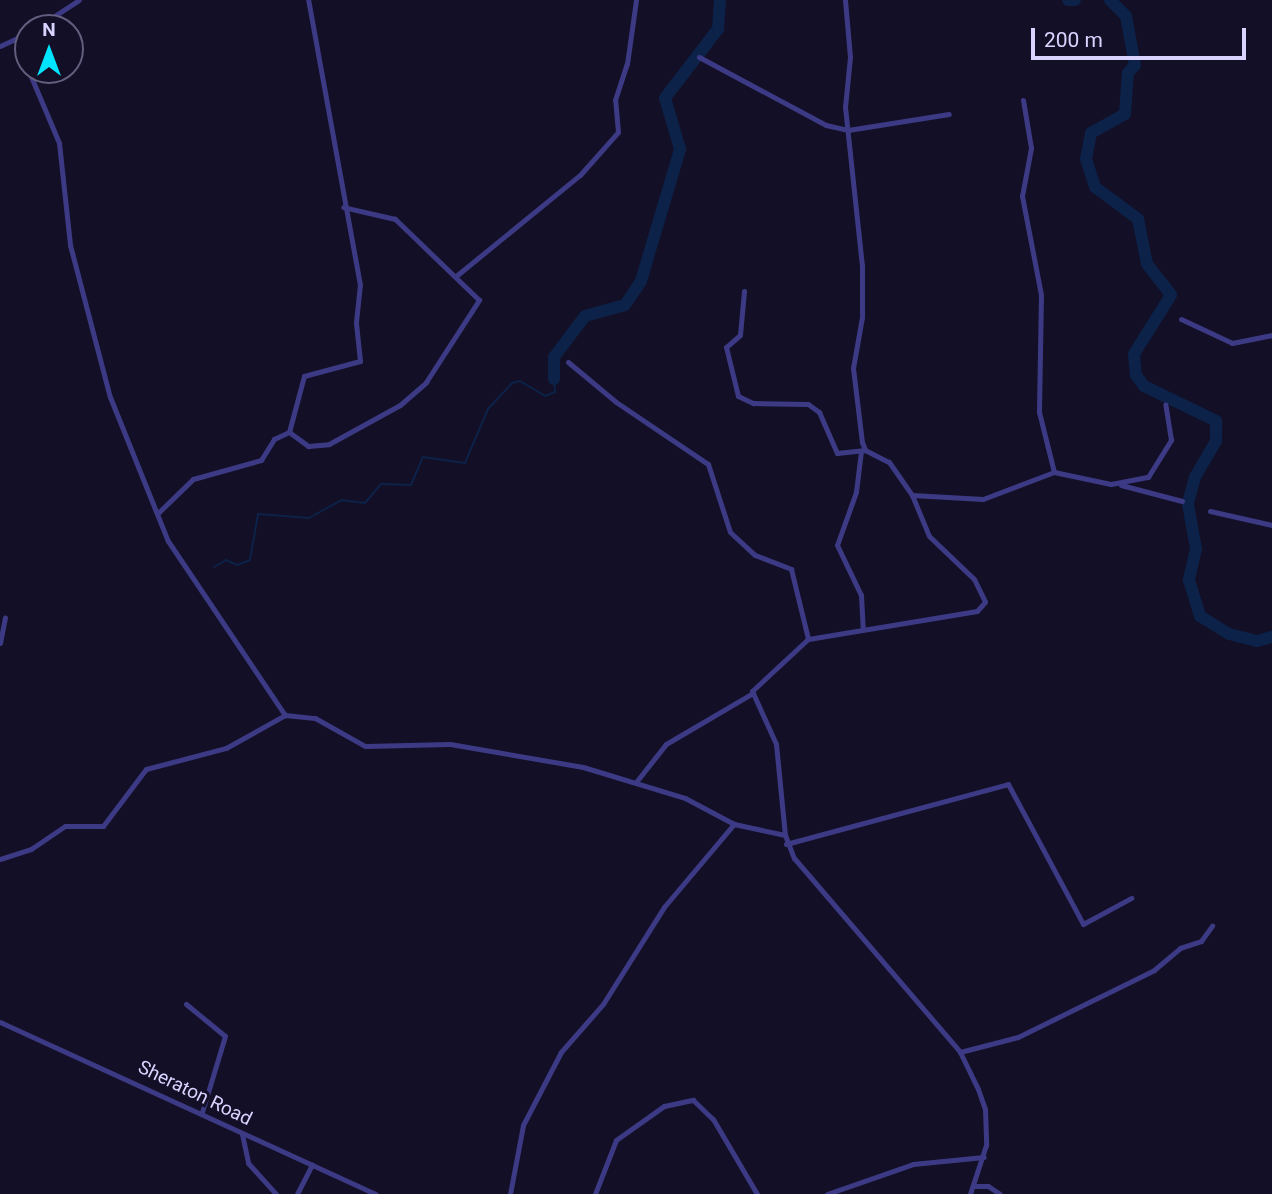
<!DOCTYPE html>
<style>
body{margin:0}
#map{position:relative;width:1272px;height:1194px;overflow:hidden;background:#130f26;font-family:Roboto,sans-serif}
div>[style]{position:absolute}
.stream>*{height:2px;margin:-1px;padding:0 1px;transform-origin:1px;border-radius:1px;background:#0c2248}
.river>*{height:12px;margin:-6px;padding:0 6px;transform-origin:6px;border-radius:6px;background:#0c2248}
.minor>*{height:5px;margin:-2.5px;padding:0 2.5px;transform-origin:2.5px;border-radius:2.5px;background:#3d3a85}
span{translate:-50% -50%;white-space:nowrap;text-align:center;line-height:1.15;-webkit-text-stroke:6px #130f26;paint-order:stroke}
.street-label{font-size:19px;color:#d9d4ff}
.north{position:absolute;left:14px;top:14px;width:70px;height:70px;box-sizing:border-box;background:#130f26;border:2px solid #625e7d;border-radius:50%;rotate:0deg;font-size:19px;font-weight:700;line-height:28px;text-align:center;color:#d9d4ff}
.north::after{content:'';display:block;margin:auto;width:24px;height:32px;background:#00e5ff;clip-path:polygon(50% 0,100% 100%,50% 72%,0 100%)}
.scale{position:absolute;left:1031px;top:28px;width:215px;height:32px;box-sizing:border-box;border:4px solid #d9d4ff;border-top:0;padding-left:9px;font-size:21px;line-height:24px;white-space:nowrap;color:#d9d4ff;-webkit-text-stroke:5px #130f26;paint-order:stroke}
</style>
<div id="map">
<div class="stream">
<i style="left:214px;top:567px;width:14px;rotate:-30deg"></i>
<i style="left:226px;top:560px;width:12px;rotate:24deg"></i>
<i style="left:237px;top:565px;width:14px;rotate:-21deg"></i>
<i style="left:250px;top:560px;width:47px;rotate:-80.1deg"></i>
<i style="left:258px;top:514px;width:51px;rotate:4.5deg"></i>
<i style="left:309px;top:518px;width:37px;rotate:-29deg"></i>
<i style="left:341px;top:500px;width:24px;rotate:7deg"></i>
<i style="left:365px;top:503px;width:25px;rotate:-50deg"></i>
<i style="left:381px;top:484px;width:30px;rotate:2deg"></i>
<i style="left:411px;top:485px;width:30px;rotate:-67deg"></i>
<i style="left:423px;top:457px;width:42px;rotate:8.1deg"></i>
<i style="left:465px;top:463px;width:59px;rotate:-66.9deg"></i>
<i style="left:488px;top:409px;width:35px;rotate:-47deg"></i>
<i style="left:512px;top:383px;width:8px;rotate:-14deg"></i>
<i style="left:520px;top:381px;width:29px;rotate:31deg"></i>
<i style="left:545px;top:396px;width:11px;rotate:-22deg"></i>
<i style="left:555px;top:392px;width:13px;rotate:-94deg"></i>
</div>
<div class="river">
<i style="left:1068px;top:0;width:7px"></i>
<i style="left:1110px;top:0;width:23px;rotate:45deg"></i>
<i style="left:1126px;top:16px;width:50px;rotate:79.6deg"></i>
<i style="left:1135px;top:65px;width:11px;rotate:131deg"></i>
<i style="left:1128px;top:73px;width:41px;rotate:94.2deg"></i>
<i style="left:1125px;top:114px;width:39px;rotate:151deg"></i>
<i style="left:1091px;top:133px;width:26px;rotate:101deg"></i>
<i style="left:1086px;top:159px;width:29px;rotate:72deg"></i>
<i style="left:1095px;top:187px;width:54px;rotate:36.7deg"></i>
<i style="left:1138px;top:219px;width:46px;rotate:78.7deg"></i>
<i style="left:1147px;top:264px;width:39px;rotate:52deg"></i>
<i style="left:1171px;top:295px;width:70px;rotate:122.1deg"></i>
<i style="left:1134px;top:354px;width:21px;rotate:85deg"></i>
<i style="left:1136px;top:375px;width:14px;rotate:54deg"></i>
<i style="left:1144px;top:386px;width:80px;rotate:25.9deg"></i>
<i style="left:1216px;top:421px;width:20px;rotate:90deg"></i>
<i style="left:1216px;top:441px;width:42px;rotate:120.3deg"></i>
<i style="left:1195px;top:477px;width:28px;rotate:105deg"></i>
<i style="left:1188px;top:504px;width:46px;rotate:79.9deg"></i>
<i style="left:1196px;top:549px;width:32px;rotate:103deg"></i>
<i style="left:1189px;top:580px;width:38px;rotate:73deg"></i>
<i style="left:1200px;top:616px;width:34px;rotate:32deg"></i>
<i style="left:1229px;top:634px;width:29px;rotate:14deg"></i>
<i style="left:1257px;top:641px;width:16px;rotate:-15deg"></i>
<i style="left:554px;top:379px;width:22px;rotate:-90deg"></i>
<i style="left:554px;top:357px;width:51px;rotate:-52.9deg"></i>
<i style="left:585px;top:316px;width:41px;rotate:-15.4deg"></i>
<i style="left:625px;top:305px;width:29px;rotate:-56deg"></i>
<i style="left:641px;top:281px;width:138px;rotate:-73.5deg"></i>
<i style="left:680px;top:149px;width:53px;rotate:-106.4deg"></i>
<i style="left:665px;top:98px;width:87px;rotate:-52.5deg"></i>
<i style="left:718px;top:29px;width:29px;rotate:-86deg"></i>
</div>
<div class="minor">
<i style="left:845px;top:0;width:57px;rotate:85deg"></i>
<i style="left:850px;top:57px;width:50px;rotate:95.7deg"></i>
<i style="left:845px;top:107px;width:159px;rotate:83.9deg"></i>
<i style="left:862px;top:265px;width:52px;rotate:90deg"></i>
<i style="left:862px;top:317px;width:52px;rotate:100deg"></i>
<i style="left:853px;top:368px;width:75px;rotate:83.1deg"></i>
<i style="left:862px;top:442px;width:9px;rotate:69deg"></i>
<i style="left:865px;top:450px;width:27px;rotate:27deg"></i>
<i style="left:889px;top:462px;width:40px;rotate:55.1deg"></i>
<i style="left:912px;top:495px;width:44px;rotate:67.5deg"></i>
<i style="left:929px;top:536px;width:62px;rotate:43.7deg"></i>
<i style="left:974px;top:579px;width:25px;rotate:64deg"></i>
<i style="left:985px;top:602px;width:12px;rotate:132deg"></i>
<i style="left:977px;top:611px;width:171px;rotate:170.6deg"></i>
<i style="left:808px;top:639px;width:76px;rotate:137.1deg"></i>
<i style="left:752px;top:691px;width:58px;rotate:65.6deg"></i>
<i style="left:776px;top:744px;width:91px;rotate:84.4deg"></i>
<i style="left:785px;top:835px;width:25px;rotate:69deg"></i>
<i style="left:794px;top:858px;width:255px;rotate:49.4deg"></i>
<i style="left:960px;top:1052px;width:41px;rotate:64.1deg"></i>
<i style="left:978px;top:1089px;width:21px;rotate:71deg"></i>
<i style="left:985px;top:1109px;width:36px;rotate:88deg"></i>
<i style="left:986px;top:1145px;width:52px;rotate:108.1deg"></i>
<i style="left:36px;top:28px;width:51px;rotate:-33.1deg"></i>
<i style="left:16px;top:41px;width:111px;rotate:67.1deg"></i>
<i style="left:59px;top:143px;width:103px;rotate:83.8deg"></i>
<i style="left:70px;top:245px;width:157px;rotate:75.3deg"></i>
<i style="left:110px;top:397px;width:155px;rotate:68.1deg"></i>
<i style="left:168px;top:541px;width:210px;rotate:56.1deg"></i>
<i style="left:285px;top:715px;width:30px;rotate:6deg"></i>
<i style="left:315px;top:718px;width:57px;rotate:29.2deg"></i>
<i style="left:365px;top:746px;width:85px;rotate:-1.3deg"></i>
<i style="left:450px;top:744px;width:135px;rotate:9.8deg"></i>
<i style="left:583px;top:767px;width:107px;rotate:16.9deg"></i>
<i style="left:685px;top:798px;width:55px;rotate:28deg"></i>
<i style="left:734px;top:824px;width:52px;rotate:12.2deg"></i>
<i style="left:0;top:46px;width:31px;rotate:-25deg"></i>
<i style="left:699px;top:57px;width:144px;rotate:28.2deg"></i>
<i style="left:826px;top:125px;width:23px;rotate:13deg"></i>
<i style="left:848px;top:130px;width:102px;rotate:-9deg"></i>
<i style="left:1023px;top:100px;width:49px;rotate:80.5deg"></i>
<i style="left:1031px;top:148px;width:49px;rotate:100.6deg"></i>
<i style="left:1022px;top:196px;width:101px;rotate:79.1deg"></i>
<i style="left:1041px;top:295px;width:117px;rotate:91deg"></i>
<i style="left:1039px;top:412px;width:62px;rotate:76deg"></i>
<i style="left:456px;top:276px;width:160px;rotate:-39.2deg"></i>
<i style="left:580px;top:175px;width:57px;rotate:-48.5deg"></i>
<i style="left:618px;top:132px;width:32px;rotate:-95deg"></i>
<i style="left:615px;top:100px;width:38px;rotate:-72deg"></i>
<i style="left:627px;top:64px;width:65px;rotate:-82deg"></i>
<i style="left:744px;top:291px;width:44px;rotate:95.2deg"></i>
<i style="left:740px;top:335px;width:18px;rotate:139deg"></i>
<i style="left:726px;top:347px;width:50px;rotate:76.2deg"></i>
<i style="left:738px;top:396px;width:17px;rotate:25deg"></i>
<i style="left:753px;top:403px;width:55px;rotate:1deg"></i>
<i style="left:808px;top:404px;width:14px;rotate:36deg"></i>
<i style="left:819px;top:412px;width:45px;rotate:66.3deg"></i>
<i style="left:837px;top:453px;width:28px;rotate:-6deg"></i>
<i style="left:1181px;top:319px;width:56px;rotate:25.2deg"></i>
<i style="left:1232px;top:343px;width:41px;rotate:-11.3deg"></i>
<i style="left:568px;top:362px;width:62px;rotate:39.8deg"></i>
<i style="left:616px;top:402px;width:111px;rotate:34deg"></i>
<i style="left:708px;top:464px;width:71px;rotate:72.1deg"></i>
<i style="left:730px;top:532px;width:34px;rotate:43deg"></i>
<i style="left:755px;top:555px;width:39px;rotate:21deg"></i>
<i style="left:791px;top:569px;width:72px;rotate:76.3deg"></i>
<i style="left:289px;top:432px;width:24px;rotate:36deg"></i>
<i style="left:308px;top:446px;width:21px;rotate:-5deg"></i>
<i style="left:329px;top:444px;width:81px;rotate:-28.8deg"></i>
<i style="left:400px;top:405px;width:35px;rotate:-41deg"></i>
<i style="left:426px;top:382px;width:98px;rotate:-57.1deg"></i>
<i style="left:479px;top:300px;width:117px;rotate:-136deg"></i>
<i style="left:395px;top:219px;width:53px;rotate:-167deg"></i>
<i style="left:861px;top:451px;width:41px;rotate:97deg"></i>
<i style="left:856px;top:492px;width:56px;rotate:109.7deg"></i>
<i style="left:837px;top:545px;width:55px;rotate:64.4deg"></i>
<i style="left:861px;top:595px;width:33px;rotate:87deg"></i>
<i style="left:1121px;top:485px;width:63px;rotate:14.7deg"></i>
<i style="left:912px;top:495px;width:71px;rotate:3.2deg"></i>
<i style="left:983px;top:499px;width:76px;rotate:-20.8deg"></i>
<i style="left:1054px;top:472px;width:58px;rotate:11.9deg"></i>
<i style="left:1111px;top:484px;width:38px;rotate:-11deg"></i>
<i style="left:1148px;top:477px;width:44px;rotate:-58.1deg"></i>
<i style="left:1171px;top:440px;width:36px;rotate:-99deg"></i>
<i style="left:1210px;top:511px;width:64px;rotate:12.7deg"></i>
<i style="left:158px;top:513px;width:49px;rotate:-44.2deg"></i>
<i style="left:193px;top:479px;width:71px;rotate:-15.6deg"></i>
<i style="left:261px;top:460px;width:25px;rotate:-58deg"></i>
<i style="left:274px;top:439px;width:17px;rotate:-25deg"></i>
<i style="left:289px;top:432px;width:58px;rotate:-75deg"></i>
<i style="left:304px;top:376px;width:58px;rotate:-15deg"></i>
<i style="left:360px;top:361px;width:39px;rotate:-96deg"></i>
<i style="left:356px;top:322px;width:37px;rotate:-84deg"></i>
<i style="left:360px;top:285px;width:290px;rotate:-100.3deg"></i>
<i style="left:0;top:643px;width:26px;rotate:-79deg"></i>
<i style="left:636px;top:782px;width:48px;rotate:-51.7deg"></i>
<i style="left:666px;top:744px;width:101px;rotate:-30.4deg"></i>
<i style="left:786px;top:844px;width:230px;rotate:-15.1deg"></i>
<i style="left:1008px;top:784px;width:159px;rotate:61.8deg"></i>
<i style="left:1083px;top:924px;width:55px;rotate:-28.4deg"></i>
<i style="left:0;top:859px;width:33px;rotate:-18deg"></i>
<i style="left:31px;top:849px;width:41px;rotate:-34.1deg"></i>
<i style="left:65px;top:826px;width:38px"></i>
<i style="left:103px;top:826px;width:71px;rotate:-53deg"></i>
<i style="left:146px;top:769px;width:83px;rotate:-14.7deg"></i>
<i style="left:226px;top:748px;width:68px;rotate:-29.2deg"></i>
<i style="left:186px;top:1004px;width:50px;rotate:39.4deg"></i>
<i style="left:225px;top:1036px;width:79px;rotate:106.8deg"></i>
<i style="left:0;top:1022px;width:413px;rotate:24.6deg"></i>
<i style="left:960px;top:1052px;width:60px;rotate:-14.5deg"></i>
<i style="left:1018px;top:1037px;width:152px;rotate:-26.2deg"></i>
<i style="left:1154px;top:970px;width:34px;rotate:-40deg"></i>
<i style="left:1180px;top:948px;width:22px;rotate:-18deg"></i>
<i style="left:1201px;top:941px;width:19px;rotate:-54deg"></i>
<i style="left:242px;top:1134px;width:30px;rotate:78deg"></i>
<i style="left:248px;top:1163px;width:42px;rotate:47.9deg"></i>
<i style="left:975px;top:1186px;width:13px"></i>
<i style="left:988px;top:1186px;width:14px;rotate:34deg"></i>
<i style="left:297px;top:1194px;width:33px;rotate:-63deg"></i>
<i style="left:510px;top:1194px;width:70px;rotate:-79.3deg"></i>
<i style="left:523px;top:1125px;width:82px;rotate:-62.5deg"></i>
<i style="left:561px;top:1052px;width:64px;rotate:-48.8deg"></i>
<i style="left:603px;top:1004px;width:115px;rotate:-57.8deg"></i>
<i style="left:664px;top:907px;width:109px;rotate:-49.9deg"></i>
<i style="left:595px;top:1194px;width:58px;rotate:-68.7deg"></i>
<i style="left:616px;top:1140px;width:59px;rotate:-35.3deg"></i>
<i style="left:664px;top:1106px;width:30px;rotate:-12deg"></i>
<i style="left:693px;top:1100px;width:28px;rotate:44deg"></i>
<i style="left:713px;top:1119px;width:87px;rotate:59.6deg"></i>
<i style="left:827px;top:1194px;width:91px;rotate:-19.2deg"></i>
<i style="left:913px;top:1164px;width:71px;rotate:-5.6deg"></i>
</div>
<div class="street-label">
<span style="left:195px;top:1093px;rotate:26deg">Sheraton Road</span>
</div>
<div class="north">N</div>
<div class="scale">200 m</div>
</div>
